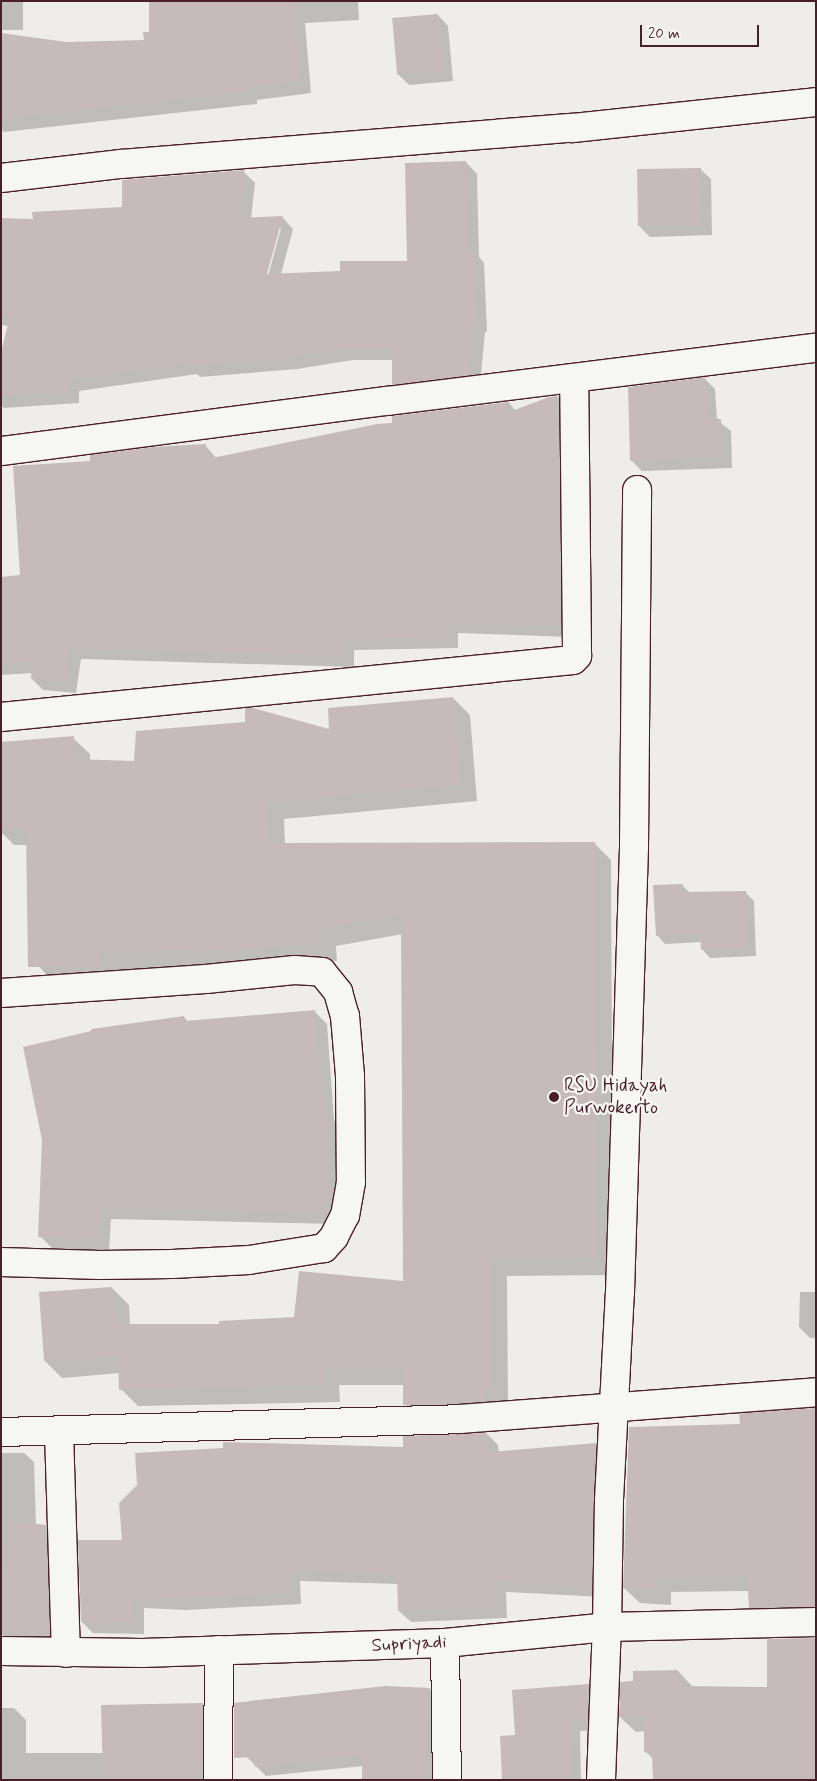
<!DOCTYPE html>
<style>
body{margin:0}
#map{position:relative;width:817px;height:1781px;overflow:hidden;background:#efedea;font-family:Mynerve,sans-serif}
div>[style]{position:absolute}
.shadow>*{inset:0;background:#0003;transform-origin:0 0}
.building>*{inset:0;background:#c6babb;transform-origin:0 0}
.roads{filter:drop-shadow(1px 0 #4a1f2b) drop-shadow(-1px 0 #4a1f2b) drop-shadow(0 1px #4a1f2b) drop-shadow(0 -1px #4a1f2b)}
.minor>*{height:28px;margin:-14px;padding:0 14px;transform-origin:14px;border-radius:14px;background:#f6f6f2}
.major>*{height:28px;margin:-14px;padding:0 14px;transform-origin:14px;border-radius:14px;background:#f6f6f2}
.dots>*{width:14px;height:14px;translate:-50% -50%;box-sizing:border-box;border:2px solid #f6f6f2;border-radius:50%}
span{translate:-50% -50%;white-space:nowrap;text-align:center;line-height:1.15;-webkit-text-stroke:4.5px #f6f6f2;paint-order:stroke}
.poi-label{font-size:19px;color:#4a1f2b}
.left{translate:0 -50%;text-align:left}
.street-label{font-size:19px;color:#4a1f2b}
.frame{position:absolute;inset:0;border:2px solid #4a1f2b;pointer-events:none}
.scale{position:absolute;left:640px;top:25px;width:119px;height:22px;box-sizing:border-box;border:2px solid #4a1f2b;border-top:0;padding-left:6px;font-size:15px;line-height:18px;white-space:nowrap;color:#4a1f2b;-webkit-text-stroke:4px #f6f6f2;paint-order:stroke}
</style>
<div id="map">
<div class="shadow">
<i style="left:1px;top:1px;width:22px;height:29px"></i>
<i style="clip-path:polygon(150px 1px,358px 1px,359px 20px,305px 23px,311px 93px,257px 100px,257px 104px,4px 132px,1px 129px,1px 34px,66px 43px,145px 41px,150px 33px)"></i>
<i style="clip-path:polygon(438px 15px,448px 26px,453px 81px,409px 85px,398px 74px)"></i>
<i style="clip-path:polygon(evenodd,466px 162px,477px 174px,479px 257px,484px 263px,487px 332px,485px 332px,480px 386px,405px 396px,394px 384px,394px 360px,353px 360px,297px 369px,200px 377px,197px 374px,79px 391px,79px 403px,4px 408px,1px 405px,1px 359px,9px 326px,1px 325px,1px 219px,34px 220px,124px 208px,243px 171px,255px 183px,251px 219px,282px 217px,293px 229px,281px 274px,341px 272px,408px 262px,466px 162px,278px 228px,281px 228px,267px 280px,264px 279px,278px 228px)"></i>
<i style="clip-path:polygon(700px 169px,711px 179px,712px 235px,650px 237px,640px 227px)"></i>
<i style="clip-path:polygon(705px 379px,715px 389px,717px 420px,731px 431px,732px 468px,642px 471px,631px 460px)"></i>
<i style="clip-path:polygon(558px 397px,569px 408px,571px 637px,458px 633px,458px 648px,354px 650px,354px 667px,81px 659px,76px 693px,43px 690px,32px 679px,33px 673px,1px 675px,1px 578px,21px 576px,91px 462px,205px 445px,216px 458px,509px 403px,516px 411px)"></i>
<i style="clip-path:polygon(453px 698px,470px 715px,477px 801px,284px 819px,285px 844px,594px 843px,611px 860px,613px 1275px,507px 1276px,508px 1405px,422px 1421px,405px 1404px,405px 1385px,339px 1385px,340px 1402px,138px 1406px,121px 1389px,120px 1373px,62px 1378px,45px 1361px,112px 1288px,129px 1305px,130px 1325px,220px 1325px,296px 1318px,404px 1283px,403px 934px,336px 946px,337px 961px,218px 969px,216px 967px,115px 970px,116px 982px,68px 983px,46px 974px,29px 956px,27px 845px,14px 845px,1px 832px,1px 744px,73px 738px,90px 754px,90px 761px,135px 762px,331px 730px)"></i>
<i style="clip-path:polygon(682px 885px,690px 893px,746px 893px,754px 901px,756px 956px,710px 958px,702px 949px,702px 942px,665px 944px,657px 935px)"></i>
<i style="clip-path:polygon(315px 1012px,327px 1024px,334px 1120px,341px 1127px,338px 1224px,111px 1219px,109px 1251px,52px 1248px,40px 1236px,184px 1017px,188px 1022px)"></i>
<i style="clip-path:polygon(800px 1292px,816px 1292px,816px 1338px,810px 1338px,799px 1327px)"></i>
<i style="clip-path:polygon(816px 1409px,816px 1622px,765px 1623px,750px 1607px,749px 1591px,671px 1592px,671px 1605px,640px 1603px,624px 1588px,741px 1426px)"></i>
<i style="clip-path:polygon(487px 1434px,498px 1445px,499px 1453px,596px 1444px,607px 1455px,603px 1597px,506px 1592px,507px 1618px,411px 1622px,399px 1611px,398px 1584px,300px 1581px,301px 1604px,186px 1610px,144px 1608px,144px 1634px,93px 1633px,82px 1622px,123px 1542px,405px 1449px)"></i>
<i style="clip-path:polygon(1px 1453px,24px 1453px,34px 1462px,36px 1525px,46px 1526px,55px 1536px,58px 1643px,9px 1641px,1px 1633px)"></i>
<i style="clip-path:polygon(678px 1671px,693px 1687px,768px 1688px,816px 1780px,654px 1760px,646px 1752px,646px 1731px,636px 1732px,620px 1717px,622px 1683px)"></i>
<i style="clip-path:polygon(589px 1686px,599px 1696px,597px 1730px,580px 1731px,581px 1780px,503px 1780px,517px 1737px)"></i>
<i style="clip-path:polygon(385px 1687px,429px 1689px,439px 1699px,434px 1780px,363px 1780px,363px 1766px,266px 1776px,247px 1757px,249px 1701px)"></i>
<i style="clip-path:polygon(202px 1705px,215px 1717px,211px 1780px,1px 1780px,1px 1708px,14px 1708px,26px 1720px,26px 1753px,103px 1753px)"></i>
</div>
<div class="building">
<i style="clip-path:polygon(149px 1px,293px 1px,300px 81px,246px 88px,246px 92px,1px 119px,1px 33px,66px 42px,144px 40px,143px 32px,149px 32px)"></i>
<i style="left:438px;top:14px;width:57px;height:46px;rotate:85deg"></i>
<i style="clip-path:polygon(466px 161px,468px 250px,473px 250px,477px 321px,473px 321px,469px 375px,392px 385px,392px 349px,341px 349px,285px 358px,187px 366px,187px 363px,68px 380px,68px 392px,1px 396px,1px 353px,10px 315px,1px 315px,1px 218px,33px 219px,32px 212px,122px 207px,122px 180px,244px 170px,239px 218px,283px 216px,267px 274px,340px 271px,340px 261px,407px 261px,405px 163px)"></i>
<i style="left:701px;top:168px;width:57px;height:64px;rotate:89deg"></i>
<i style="clip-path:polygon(705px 377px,708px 418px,721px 419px,722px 457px,630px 461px,628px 387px)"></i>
<i style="clip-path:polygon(558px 396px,561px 626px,448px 623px,448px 638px,344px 640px,343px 656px,70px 648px,65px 682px,31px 679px,32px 662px,1px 665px,1px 577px,20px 575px,13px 466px,90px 461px,90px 455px,153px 447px,206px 444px,207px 459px,377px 424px,392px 423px,392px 416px,509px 402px,507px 413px,549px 397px)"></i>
<i style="clip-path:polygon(453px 697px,461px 785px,267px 802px,269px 843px,595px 842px,597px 1258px,491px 1259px,492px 1389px,485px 1389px,485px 1401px,403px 1405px,403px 1368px,322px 1368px,323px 1385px,119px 1390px,118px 1356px,44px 1361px,39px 1292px,112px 1287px,115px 1324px,219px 1324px,219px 1321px,294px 1317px,299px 1271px,403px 1281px,401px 915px,319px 929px,320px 944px,200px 952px,200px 950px,99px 953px,99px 966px,28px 967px,26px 830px,1px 829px,1px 742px,74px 736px,72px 759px,134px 761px,136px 731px,245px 722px,245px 708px,253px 708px,329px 729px,328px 708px)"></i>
<i style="clip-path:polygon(683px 884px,683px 892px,746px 891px,748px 948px,701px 950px,700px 934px,656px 936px,653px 885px)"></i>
<i style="clip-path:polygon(315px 1010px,323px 1113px,329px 1113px,326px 1213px,99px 1207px,97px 1239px,38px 1237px,42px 1140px,23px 1047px,91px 1031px,91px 1029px,184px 1016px,185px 1021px)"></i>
<i style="clip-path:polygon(816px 1408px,816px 1606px,749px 1608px,747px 1576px,656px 1577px,656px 1590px,623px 1588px,629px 1427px,740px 1424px,739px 1413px)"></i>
<i style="clip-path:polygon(487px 1433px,489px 1452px,596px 1443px,592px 1586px,495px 1581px,496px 1607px,398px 1611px,397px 1574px,289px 1570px,290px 1593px,174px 1599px,133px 1598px,133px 1623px,81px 1622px,78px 1540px,122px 1540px,119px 1503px,137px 1485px,135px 1453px,223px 1448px,223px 1442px,403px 1447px,403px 1436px)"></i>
<i style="clip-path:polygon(9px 1521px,46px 1525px,49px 1634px,1px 1632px,1px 1593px)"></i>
<i style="clip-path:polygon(816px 1638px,816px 1780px,653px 1780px,652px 1753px,644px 1752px,644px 1716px,619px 1717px,620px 1682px,633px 1681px,633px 1671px,678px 1670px,679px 1686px,767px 1687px,767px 1639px)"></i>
<i style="clip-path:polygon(589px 1684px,588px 1720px,570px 1721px,572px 1780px,502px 1780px,500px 1736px,515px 1735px,512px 1690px)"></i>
<i style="clip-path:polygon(385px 1686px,430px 1688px,427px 1739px,425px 1739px,425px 1780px,362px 1780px,362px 1755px,255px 1767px,253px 1757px,234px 1758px,234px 1703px)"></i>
<i style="clip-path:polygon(203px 1703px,203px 1758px,196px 1780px,103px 1780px,101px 1705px)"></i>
</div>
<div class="roads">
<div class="minor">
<i style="left:1px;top:178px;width:121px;rotate:-6.7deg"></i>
<i style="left:121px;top:164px;width:453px;rotate:-4.6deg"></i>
<i style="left:573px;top:128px;width:244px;rotate:-6.1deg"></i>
<i style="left:1px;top:451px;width:390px;rotate:-7.4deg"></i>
<i style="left:388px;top:401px;width:431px;rotate:-7.1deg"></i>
<i style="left:1px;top:717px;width:575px;rotate:-5.69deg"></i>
<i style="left:573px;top:660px;width:6px;rotate:-45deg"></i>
<i style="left:577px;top:656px;width:6px;rotate:-90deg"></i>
<i style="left:577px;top:650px;width:272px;rotate:-90.6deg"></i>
<i style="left:1px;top:993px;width:205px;rotate:-3.9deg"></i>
<i style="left:206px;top:979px;width:89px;rotate:-5.8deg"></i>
<i style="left:295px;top:970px;width:27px;rotate:4deg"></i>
<i style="left:322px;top:972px;width:26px;rotate:51deg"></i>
<i style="left:338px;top:992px;width:25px;rotate:74deg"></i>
<i style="left:345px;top:1016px;width:60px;rotate:85.2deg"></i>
<i style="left:350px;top:1076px;width:106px;rotate:89.5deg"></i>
<i style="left:351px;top:1182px;width:34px;rotate:100deg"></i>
<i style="left:345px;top:1215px;width:25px;rotate:117deg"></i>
<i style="left:334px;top:1237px;width:15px;rotate:132deg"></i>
<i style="left:324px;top:1248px;width:76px;rotate:170.9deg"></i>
<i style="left:249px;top:1260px;width:77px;rotate:177deg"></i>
<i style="left:172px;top:1264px;width:72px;rotate:179.2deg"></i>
<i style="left:100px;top:1265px;width:99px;rotate:-178.3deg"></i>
<i style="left:1px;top:1432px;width:459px;rotate:-1.6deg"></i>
<i style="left:460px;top:1419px;width:357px;rotate:-4.3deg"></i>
<i style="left:59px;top:1432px;width:221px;rotate:88.2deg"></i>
<i style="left:445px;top:1643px;width:137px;rotate:89.2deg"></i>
<i style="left:218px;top:1780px;width:130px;rotate:-89.6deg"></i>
<i style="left:601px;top:1780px;width:153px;rotate:-87.8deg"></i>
<i style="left:607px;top:1627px;width:127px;rotate:-89.1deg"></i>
<i style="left:609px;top:1500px;width:207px;rotate:-87deg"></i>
<i style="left:620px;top:1293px;width:447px;rotate:-88.2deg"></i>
<i style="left:634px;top:846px;width:356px;rotate:-89.5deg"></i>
</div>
<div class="major">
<i style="left:1px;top:1651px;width:141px;rotate:0.8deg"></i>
<i style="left:142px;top:1653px;width:211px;rotate:-1.9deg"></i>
<i style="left:353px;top:1646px;width:92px;rotate:-1.9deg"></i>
<i style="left:445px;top:1643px;width:163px;rotate:-5.6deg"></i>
<i style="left:607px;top:1627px;width:209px;rotate:-1.4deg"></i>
</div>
</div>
<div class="dots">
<i style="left:554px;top:1097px;background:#4a1f2b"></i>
</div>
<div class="poi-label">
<span class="left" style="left:564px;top:1097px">RSU Hidayah<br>Purwokerto</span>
</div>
<div class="street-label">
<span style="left:409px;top:1644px;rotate:-3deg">Supriyadi</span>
</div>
<div class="frame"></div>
<div class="scale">20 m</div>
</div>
